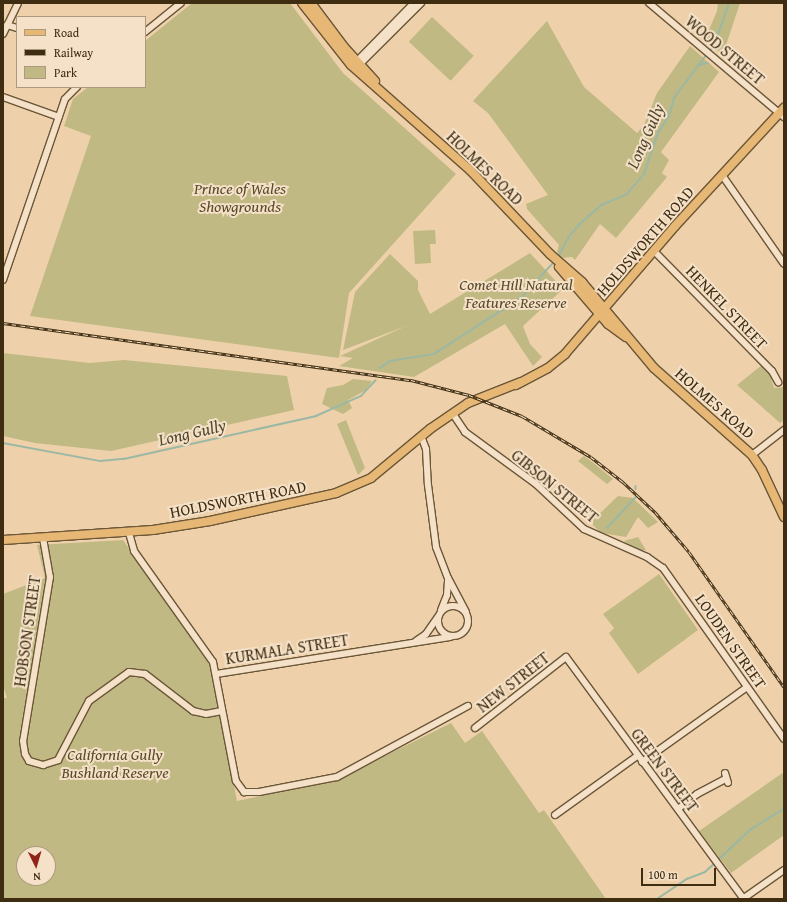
<!DOCTYPE html>
<style>
body{margin:0}
#map{position:relative;width:787px;height:902px;overflow:hidden;background:#eed1aa;font-family:"Gentium Book Plus",serif}
div>[style]{position:absolute}
.green>*{inset:0;background:#c0b983;transform-origin:0 0}
.stream>*{height:1.5px;margin:-0.75px;padding:0 0.75px;transform-origin:0.75px;border-radius:0.75px;background:#9bb8a4}
.roads{filter:drop-shadow(1px 0 #6b5638) drop-shadow(-1px 0 #6b5638) drop-shadow(0 1px #6b5638) drop-shadow(0 -1px #6b5638)}
.minor>*{height:6px;margin:-3px;padding:0 3px;transform-origin:3px;border-radius:3px;background:#f4e1c8}
.minor>.ring{margin:-3px;padding:0;box-sizing:content-box;background:none;border:6px solid #f4e1c8;border-radius:50%}
.major>*{height:8px;margin:-4px;padding:0 4px;transform-origin:4px;border-radius:4px;background:#e7b875}
.rail>*{height:3px;margin-top:-1.5px;transform-origin:0;background:repeating-linear-gradient(90deg,#f4e1c8 0 4.5px,#3f2d12 0 9px);box-sizing:border-box;border-block:1px solid #3f2d12}
span{translate:-50% -50%;white-space:nowrap;text-align:center;line-height:1.15;-webkit-text-stroke:4px #f4e1c8;paint-order:stroke}
.street-label{font-size:16px;color:#3f2d12}
.park-label{font-size:16px;color:#594929;font-style:italic}
.water-label{font-size:17px;color:#51492f;font-style:italic}
.frame{position:absolute;inset:0;border:4px solid #3f2d12;pointer-events:none}
.legend{position:absolute;left:16px;top:16px;width:130px;height:72px;box-sizing:border-box;background:#f4e1c8;border:1px solid #ac997f;margin:0;padding:5px 7px;list-style:none;font-size:12px;color:#3f2d12}
.legend li{display:flex;align-items:center;gap:8px;height:20px}
.legend b{width:20px;border:1px solid #ac997f}
.north{position:absolute;left:16px;top:846px;width:40px;height:40px;box-sizing:border-box;background:#f4e1c8;border:1px solid #ac997f;border-radius:50%;rotate:175deg;font-size:11px;font-weight:700;line-height:16px;text-align:center;color:#3f2d12}
.north::after{content:'';display:block;margin:auto;width:14px;height:18px;background:#8f2418;clip-path:polygon(50% 0,100% 100%,50% 72%,0 100%)}
.scale{position:absolute;left:641px;top:868px;width:75px;height:18px;box-sizing:border-box;border:2px solid #3f2d12;border-top:0;padding-left:5px;font-size:12px;line-height:14px;white-space:nowrap;color:#3f2d12;-webkit-text-stroke:3px #f4e1c8;paint-order:stroke}
</style>
<div id="map">
<div class="green">
<i style="clip-path:polygon(192px 3px,290px 3px,343px 73px,456px 174px,349px 293px,339px 358px,30px 316px,91px 136px,64px 126px,73px 99px,88px 87px,145px 87px,145px 41px)"></i>
<i style="clip-path:polygon(718px 3px,740px 3px,723px 54px,709px 46px,706px 37px,717px 11px)"></i>
<i style="left:432px;top:17px;width:57px;height:34px;rotate:43deg"></i>
<i style="clip-path:polygon(547px 21px,584px 87px,637px 133px,644px 125px,657px 93px,690px 46px,719px 72px,661px 152px,669px 160px,662px 173px,667px 177px,616px 238px,600px 224px,575px 260px,572px 257px,561px 258px,557px 252px,559px 245px,527px 209px,526px 204px,548px 195px,488px 113px,473px 101px)"></i>
<i style="clip-path:polygon(435px 230px,436px 244px,430px 244px,431px 263px,415px 264px,413px 231px)"></i>
<i style="clip-path:polygon(530px 253px,563px 289px,523px 326px,530px 344px,542px 357px,533px 366px,505px 324px,414px 377px,339px 366px,353px 358px,340px 356px,406px 326px,343px 350px,355px 292px,390px 254px,418px 281px,418px 290px,430px 314px)"></i>
<i style="clip-path:polygon(3px 353px,90px 363px,124px 360px,287px 376px,294px 410px,111px 451px,35px 443px,3px 436px)"></i>
<i style="clip-path:polygon(762px 365px,770px 375px,774px 388px,784px 387px,784px 420px,780px 423px,737px 385px)"></i>
<i style="clip-path:polygon(353px 379px,372px 381px,366px 390px,348px 400px,352px 408px,343px 414px,322px 404px,327px 388px,343px 385px)"></i>
<i style="clip-path:polygon(346px 420px,365px 468px,358px 475px,337px 424px)"></i>
<i style="clip-path:polygon(584px 456px,596px 465px,613px 479px,607px 484px,578px 461px)"></i>
<i style="clip-path:polygon(618px 496px,633px 498px,658px 522px,648px 528px,638px 517px,626px 537px,601px 533px,593px 525px,593px 520px)"></i>
<i style="clip-path:polygon(638px 537px,646px 550px,642px 551px,631px 547px,624px 541px)"></i>
<i style="clip-path:polygon(evenodd,123px 540px,207px 659px,215px 685px,237px 801px,339px 779px,451px 723px,465px 743px,482px 731px,539px 813px,544px 810px,606px 899px,3px 899px,3px 698px,7px 698px,3px 685px,3px 594px,45px 578px,37px 545px,123px 540px,24px 854px,48px 854px,48px 878px,24px 878px,24px 854px)"></i>
<i style="clip-path:polygon(659px 574px,698px 630px,638px 674px,609px 633px,614px 628px,603px 614px)"></i>
<i style="clip-path:polygon(784px 772px,784px 835px,731px 873px,699px 831px)"></i>
</div>
<div class="stream">
<i style="left:710px;top:51px;width:9px;rotate:-58deg"></i>
<i style="left:715px;top:43px;width:42px;rotate:-70.7deg"></i>
<i style="left:698px;top:65px;width:10px;rotate:-11deg"></i>
<i style="left:558px;top:257px;width:21px;rotate:-62deg"></i>
<i style="left:568px;top:238px;width:17px;rotate:-50deg"></i>
<i style="left:579px;top:225px;width:30px;rotate:-42deg"></i>
<i style="left:601px;top:205px;width:27px;rotate:-22deg"></i>
<i style="left:626px;top:195px;width:28px;rotate:-49deg"></i>
<i style="left:644px;top:174px;width:43px;rotate:-71.1deg"></i>
<i style="left:658px;top:133px;width:20px;rotate:-57deg"></i>
<i style="left:669px;top:116px;width:19px;rotate:-74deg"></i>
<i style="left:674px;top:98px;width:55px;rotate:-53.1deg"></i>
<i style="left:380px;top:368px;width:12px;rotate:-35deg"></i>
<i style="left:390px;top:361px;width:45px;rotate:-9deg"></i>
<i style="left:434px;top:354px;width:105px;rotate:-32.9deg"></i>
<i style="left:522px;top:297px;width:47px;rotate:-47.6deg"></i>
<i style="left:3px;top:443px;width:99px;rotate:10.5deg"></i>
<i style="left:100px;top:461px;width:24px;rotate:-5deg"></i>
<i style="left:124px;top:459px;width:197px;rotate:-12.6deg"></i>
<i style="left:316px;top:416px;width:49px;rotate:-24deg"></i>
<i style="left:361px;top:396px;width:21px;rotate:-47deg"></i>
<i style="left:636px;top:486px;width:3px;rotate:90deg"></i>
<i style="left:607px;top:528px;width:42px;rotate:-46.9deg"></i>
<i style="left:718px;top:860px;width:44px;rotate:-43.2deg"></i>
<i style="left:750px;top:830px;width:40px;rotate:-32deg"></i>
<i style="left:657px;top:899px;width:36px;rotate:-34deg"></i>
<i style="left:687px;top:879px;width:19px;rotate:-21deg"></i>
<i style="left:705px;top:872px;width:13px;rotate:-42deg"></i>
</div>
<div class="roads">
<div class="minor">
<i style="left:649px;top:3px;width:177px;rotate:40.2deg"></i>
<i style="left:7px;top:25px;width:10px;rotate:17deg"></i>
<i style="left:145px;top:32px;width:46px;rotate:-38.9deg"></i>
<i style="left:3px;top:34px;width:34px;rotate:-64deg"></i>
<i style="left:357px;top:61px;width:81px;rotate:-45.5deg"></i>
<i style="left:359px;top:65px;width:88px;rotate:-45deg"></i>
<i style="left:3px;top:97px;width:59px;rotate:19.7deg"></i>
<i style="left:722px;top:175px;width:108px;rotate:55.1deg"></i>
<i style="left:654px;top:251px;width:168px;rotate:45.5deg"></i>
<i style="left:772px;top:371px;width:13px;rotate:61deg"></i>
<i style="left:3px;top:280px;width:191px;rotate:-71.1deg"></i>
<i style="left:65px;top:99px;width:17px;rotate:-45deg"></i>
<i style="left:453px;top:414px;width:22px;rotate:56deg"></i>
<i style="left:465px;top:432px;width:88px;rotate:36.2deg"></i>
<i style="left:536px;top:484px;width:66px;rotate:43.2deg"></i>
<i style="left:584px;top:529px;width:69px;rotate:24deg"></i>
<i style="left:647px;top:557px;width:19px;rotate:35deg"></i>
<i style="left:663px;top:568px;width:209px;rotate:54.7deg"></i>
<i style="left:421px;top:436px;width:14px;rotate:69deg"></i>
<i style="left:426px;top:449px;width:36px;rotate:87deg"></i>
<i style="left:428px;top:485px;width:63px;rotate:82.6deg"></i>
<i style="left:436px;top:547px;width:33px;rotate:69deg"></i>
<i style="left:448px;top:578px;width:38px;rotate:62deg"></i>
<i style="left:752px;top:455px;width:41px;rotate:-38deg"></i>
<i style="left:129px;top:533px;width:19px;rotate:74deg"></i>
<i style="left:134px;top:551px;width:136px;rotate:54.6deg"></i>
<i style="left:213px;top:662px;width:121px;rotate:79.1deg"></i>
<i style="left:236px;top:781px;width:14px;rotate:54deg"></i>
<i style="left:244px;top:792px;width:15px"></i>
<i style="left:259px;top:792px;width:79px;rotate:-10.9deg"></i>
<i style="left:337px;top:777px;width:149px;rotate:-28.5deg"></i>
<i style="left:43px;top:538px;width:40px;rotate:80deg"></i>
<i style="left:50px;top:577px;width:166px;rotate:99.3deg"></i>
<i style="left:23px;top:741px;width:13px;rotate:81deg"></i>
<i style="left:25px;top:754px;width:8px;rotate:60deg"></i>
<i style="left:29px;top:761px;width:15px;rotate:16deg"></i>
<i style="left:43px;top:765px;width:16px;rotate:-18deg"></i>
<i style="left:58px;top:760px;width:67px;rotate:-62.3deg"></i>
<i style="left:89px;top:701px;width:49px;rotate:-35.9deg"></i>
<i style="left:129px;top:672px;width:16px;rotate:7deg"></i>
<i style="left:145px;top:674px;width:61px;rotate:37.6deg"></i>
<i style="left:193px;top:711px;width:13px;rotate:13deg"></i>
<i style="left:206px;top:714px;width:16px;rotate:-11deg"></i>
<i class="ring" style="left:438px;top:606px;width:24px;height:24px"></i>
<i style="left:441px;top:610px;width:16px;rotate:-68deg"></i>
<i style="left:447px;top:595px;width:14px;rotate:-86deg"></i>
<i style="left:416px;top:641px;width:12px;rotate:-35deg"></i>
<i style="left:426px;top:634px;width:21px;rotate:-55deg"></i>
<i style="left:216px;top:674px;width:237px;rotate:-9deg"></i>
<i style="left:475px;top:728px;width:115px;rotate:-38deg"></i>
<i style="left:566px;top:657px;width:300px;rotate:53.7deg"></i>
<i style="left:642px;top:762px;width:129px;rotate:-35.5deg"></i>
<i style="left:725px;top:773px;width:10px;rotate:73deg"></i>
<i style="left:678px;top:809px;width:24px;rotate:-38deg"></i>
<i style="left:697px;top:794px;width:32px;rotate:-28deg"></i>
<i style="left:555px;top:815px;width:101px;rotate:-35.7deg"></i>
<i style="left:744px;top:898px;width:49px;rotate:-35deg"></i>
</div>
<div class="major">
<i style="left:302px;top:3px;width:79px;rotate:51.7deg"></i>
<i style="left:351px;top:65px;width:159px;rotate:41.4deg"></i>
<i style="left:470px;top:170px;width:116px;rotate:46.4deg"></i>
<i style="left:550px;top:254px;width:43px;rotate:41.2deg"></i>
<i style="left:582px;top:282px;width:112px;rotate:50.1deg"></i>
<i style="left:654px;top:368px;width:131px;rotate:41.6deg"></i>
<i style="left:752px;top:455px;width:18px;rotate:56deg"></i>
<i style="left:762px;top:470px;width:52px;rotate:64.9deg"></i>
<i style="left:311px;top:3px;width:55px;rotate:53.1deg"></i>
<i style="left:344px;top:47px;width:46px;rotate:47.6deg"></i>
<i style="left:559px;top:267px;width:75px;rotate:49.3deg"></i>
<i style="left:608px;top:324px;width:22px;rotate:36deg"></i>
<i style="left:516px;top:385px;width:36px;rotate:-28deg"></i>
<i style="left:548px;top:368px;width:22px;rotate:-39deg"></i>
<i style="left:565px;top:354px;width:169px;rotate:-49.3deg"></i>
<i style="left:675px;top:226px;width:161px;rotate:-47.3deg"></i>
<i style="left:3px;top:540px;width:150px;rotate:-3.8deg"></i>
<i style="left:153px;top:530px;width:58px;rotate:-9deg"></i>
<i style="left:210px;top:521px;width:129px;rotate:-12.5deg"></i>
<i style="left:336px;top:493px;width:38px;rotate:-23deg"></i>
<i style="left:371px;top:478px;width:77px;rotate:-39.7deg"></i>
<i style="left:430px;top:429px;width:46px;rotate:-34.4deg"></i>
<i style="left:468px;top:403px;width:57px;rotate:-21.6deg"></i>
</div>
</div>
<div class="rail">
<i style="left:3px;top:323px;width:412px;rotate:8deg"></i>
<i style="left:411px;top:380px;width:60px;rotate:14.5deg"></i>
<i style="left:469px;top:395px;width:57px;rotate:21.6deg"></i>
<i style="left:522px;top:416px;width:80px;rotate:30.7deg"></i>
<i style="left:591px;top:457px;width:41px;rotate:38deg"></i>
<i style="left:623px;top:482px;width:44px;rotate:43.2deg"></i>
<i style="left:655px;top:512px;width:52px;rotate:49.6deg"></i>
<i style="left:689px;top:552px;width:165px;rotate:54.9deg"></i>
</div>
<div class="street-label">
<span style="left:725px;top:50px;rotate:40deg">WOOD STREET</span>
<span style="left:485px;top:168px;rotate:44deg">HOLMES ROAD</span>
<span style="left:645px;top:241px;rotate:-49deg">HOLDSWORTH ROAD</span>
<span style="left:727px;top:307px;rotate:46deg">HENKEL STREET</span>
<span style="left:715px;top:403px;rotate:41deg">HOLMES ROAD</span>
<span style="left:555px;top:486px;rotate:39deg">GIBSON STREET</span>
<span style="left:238px;top:499px;rotate:-11deg">HOLDSWORTH ROAD</span>
<span style="left:27px;top:631px;rotate:-82deg">HOBSON STREET</span>
<span style="left:731px;top:641px;rotate:55deg">LOUDEN STREET</span>
<span style="left:287px;top:649px;rotate:-9deg">KURMALA STREET</span>
<span style="left:513px;top:682px;rotate:-38deg">NEW STREET</span>
<span style="left:665px;top:770px;rotate:53deg">GREEN STREET</span>
</div>
<div class="park-label">
<span style="left:240px;top:197px">Prince of Wales<br>Showgrounds</span>
<span style="left:516px;top:293px">Comet Hill Natural<br>Features Reserve</span>
<span style="left:115px;top:763px">California Gully<br>Bushland Reserve</span>
</div>
<div class="water-label">
<span style="left:645px;top:136px;rotate:-66deg">Long Gully</span>
<span style="left:192px;top:432px;rotate:-13deg">Long Gully</span>
</div>
<div class="frame"></div>
<ul class="legend">
<li><b style="height:5px;background:#e7b875"></b>Road</li>
<li><b style="height:5px;background:#3f2d12"></b>Railway</li>
<li><b style="height:11px;background:#c0b983"></b>Park</li>
</ul>
<div class="north">N</div>
<div class="scale">100 m</div>
</div>
